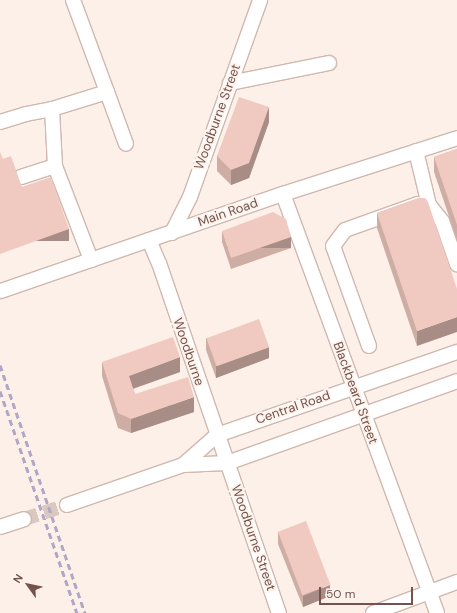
<!DOCTYPE html>
<style>
body{margin:0}
#map{position:relative;width:457px;height:613px;overflow:hidden;background:#fcf0e8;font-family:"DM Sans",sans-serif}
div>[style]{position:absolute}
.minor-tunnel>*{height:14px;margin-top:-7px;transform-origin:0;background:repeating-linear-gradient(90deg,#dac8c1 0 14px,transparent 0 21px)}
.roads{filter:drop-shadow(1px 0 #cfb8b0) drop-shadow(-1px 0 #cfb8b0) drop-shadow(0 1px #cfb8b0) drop-shadow(0 -1px #cfb8b0)}
.minor>*{height:14px;margin:-7px;padding:0 7px;transform-origin:7px;border-radius:7px;background:#fff}
.rail>*{height:3px;margin-top:-1.5px;transform-origin:0;background:repeating-linear-gradient(90deg,#b0a6c6 0 6px,transparent 0 10px)}
.wall>*{inset:0;background:#ceada5}
.shaded-wall>*{inset:0;background:#a88d86;transform-origin:0 0}
.building>*{inset:0;background:#f0c9c0;transform-origin:0 0}
span{translate:-50% -50%;white-space:nowrap;text-align:center;line-height:1.15;-webkit-text-stroke:4px #fef4ee;paint-order:stroke}
.street-label{font-size:13px;color:#75524c}
.north{position:absolute;left:8px;top:565px;width:40px;height:40px;-webkit-text-stroke:3px #fef4ee;paint-order:stroke;rotate:303deg;font-size:11px;font-weight:700;line-height:16px;text-align:center;color:#75524c}
.north::after{content:'';display:block;margin:auto;width:14px;height:18px;background:#75524c;clip-path:polygon(50% 0,100% 100%,50% 72%,0 100%)}
.scale{position:absolute;left:319px;top:587px;width:94px;height:18px;box-sizing:border-box;border:2px solid #75524c;border-top:0;padding-left:5px;font-size:12px;line-height:14px;white-space:nowrap;color:#75524c;-webkit-text-stroke:3px #fef4ee;paint-order:stroke}
</style>
<div id="map">
<div class="minor-tunnel">
<i style="left:24px;top:519px;width:45px;rotate:-18deg"></i>
</div>
<div class="roads">
<div class="minor">
<i style="left:73px;top:0;width:98px;rotate:69.7deg"></i>
<i style="left:107px;top:92px;width:58px;rotate:162.8deg"></i>
<i style="left:52px;top:109px;width:57px;rotate:87deg"></i>
<i style="left:55px;top:166px;width:101px;rotate:69deg"></i>
<i style="left:230px;top:83px;width:101px;rotate:-11.4deg"></i>
<i style="left:107px;top:92px;width:55px;rotate:69.9deg"></i>
<i style="left:0;top:122px;width:27px;rotate:-17deg"></i>
<i style="left:26px;top:114px;width:26px;rotate:-11deg"></i>
<i style="left:416px;top:151px;width:56px;rotate:76.5deg"></i>
<i style="left:21px;top:177px;width:36px;rotate:-18deg"></i>
<i style="left:283px;top:194px;width:446px;rotate:69.8deg"></i>
<i style="left:172px;top:233px;width:40px;rotate:-63.4deg"></i>
<i style="left:190px;top:197px;width:209px;rotate:-70.4deg"></i>
<i style="left:149px;top:240px;width:25px;rotate:67deg"></i>
<i style="left:159px;top:263px;width:370px;rotate:71.1deg"></i>
<i style="left:1px;top:291px;width:298px;rotate:-19deg"></i>
<i style="left:283px;top:194px;width:183px;rotate:-17.8deg"></i>
<i style="left:369px;top:346px;width:106px;rotate:-109.8deg"></i>
<i style="left:333px;top:246px;width:20px;rotate:-53deg"></i>
<i style="left:345px;top:230px;width:77px;rotate:-19.6deg"></i>
<i style="left:418px;top:204px;width:11px;rotate:5deg"></i>
<i style="left:429px;top:205px;width:21px;rotate:51deg"></i>
<i style="left:442px;top:221px;width:46px;rotate:70.8deg"></i>
<i style="left:183px;top:465px;width:45px;rotate:-41.4deg"></i>
<i style="left:217px;top:435px;width:254px;rotate:-19.1deg"></i>
<i style="left:67px;top:505px;width:123px;rotate:-19deg"></i>
<i style="left:183px;top:465px;width:44px;rotate:-2.6deg"></i>
<i style="left:227px;top:463px;width:244px;rotate:-19.6deg"></i>
<i style="left:0;top:527px;width:25px;rotate:-18deg"></i>
<i style="left:373px;top:613px;width:90px;rotate:-20.3deg"></i>
</div>
</div>
<div class="rail">
<i style="left:0;top:365px;width:262px;rotate:71.1deg"></i>
<i style="left:0;top:391px;width:235px;rotate:70.9deg"></i>
</div>
<div class="wall">
<i style="clip-path:polygon(269px 122px,249px 178px,231px 185px,217px 171px,217px 156px)"></i>
<i style="clip-path:polygon(457px 149px,457px 240px,434px 172px,434px 157px)"></i>
<i style="clip-path:polygon(419px 198px,417px 346px,377px 228px,377px 213px)"></i>
<i style="clip-path:polygon(222px 231px,291px 248px,231px 269px,222px 242px)"></i>
<i style="clip-path:polygon(206px 338px,269px 358px,216px 378px,206px 350px)"></i>
<i style="clip-path:polygon(102px 362px,180px 372px,133px 389px,135px 394px,194px 412px,131px 433px,118px 428px,102px 376px)"></i>
<i style="clip-path:polygon(278px 532px,330px 596px,303px 607px,278px 544px)"></i>
</div>
<div class="shaded-wall">
<i style="clip-path:polygon(269px 107px,269px 122px,249px 178px,231px 185px,231px 170px)"></i>
<i style="left:69px;top:229px;width:12px;height:73px;rotate:90deg"></i>
<i style="left:291px;top:237px;width:11px;height:64px;rotate:90deg"></i>
<i style="clip-path:polygon(457px 317px,457px 332px,417px 346px,417px 331px)"></i>
<i style="clip-path:polygon(269px 347px,269px 358px,216px 378px,216px 366px)"></i>
<i style="clip-path:polygon(180px 357px,180px 372px,129px 390px,129px 376px)"></i>
<i style="clip-path:polygon(194px 397px,194px 412px,131px 433px,131px 419px)"></i>
<i style="clip-path:polygon(330px 585px,330px 596px,303px 607px,303px 596px)"></i>
</div>
<div class="building">
<i style="clip-path:polygon(239px 97px,269px 107px,249px 163px,231px 170px,217px 156px)"></i>
<i style="clip-path:polygon(457px 149px,457px 225px,434px 157px)"></i>
<i style="clip-path:polygon(0 152px,3px 159px,11px 156px,22px 187px,51px 177px,69px 229px,0 254px)"></i>
<i style="clip-path:polygon(419px 198px,425px 198px,428px 202px,457px 289px,457px 317px,417px 331px,377px 213px)"></i>
<i style="clip-path:polygon(273px 212px,286px 219px,291px 237px,231px 258px,222px 231px)"></i>
<i style="left:259px;top:319px;width:30px;height:56px;rotate:70deg"></i>
<i style="clip-path:polygon(173px 337px,180px 357px,129px 376px,135px 394px,188px 377px,194px 397px,131px 419px,118px 413px,102px 362px)"></i>
<i style="left:306px;top:521px;width:68px;height:30px;rotate:69deg"></i>
</div>
<div class="street-label">
<span style="left:218px;top:117px;rotate:-70deg">Woodburne Street</span>
<span style="left:228px;top:213px;rotate:-19deg">Main Road</span>
<span style="left:188px;top:352px;rotate:71deg">Woodburne</span>
<span style="left:355px;top:393px;rotate:70deg">Blackbeard Street</span>
<span style="left:293px;top:408px;rotate:-19deg">Central Road</span>
<span style="left:253px;top:538px;rotate:71deg">Woodburne Street</span>
</div>
<div class="north">N</div>
<div class="scale">50 m</div>
</div>
